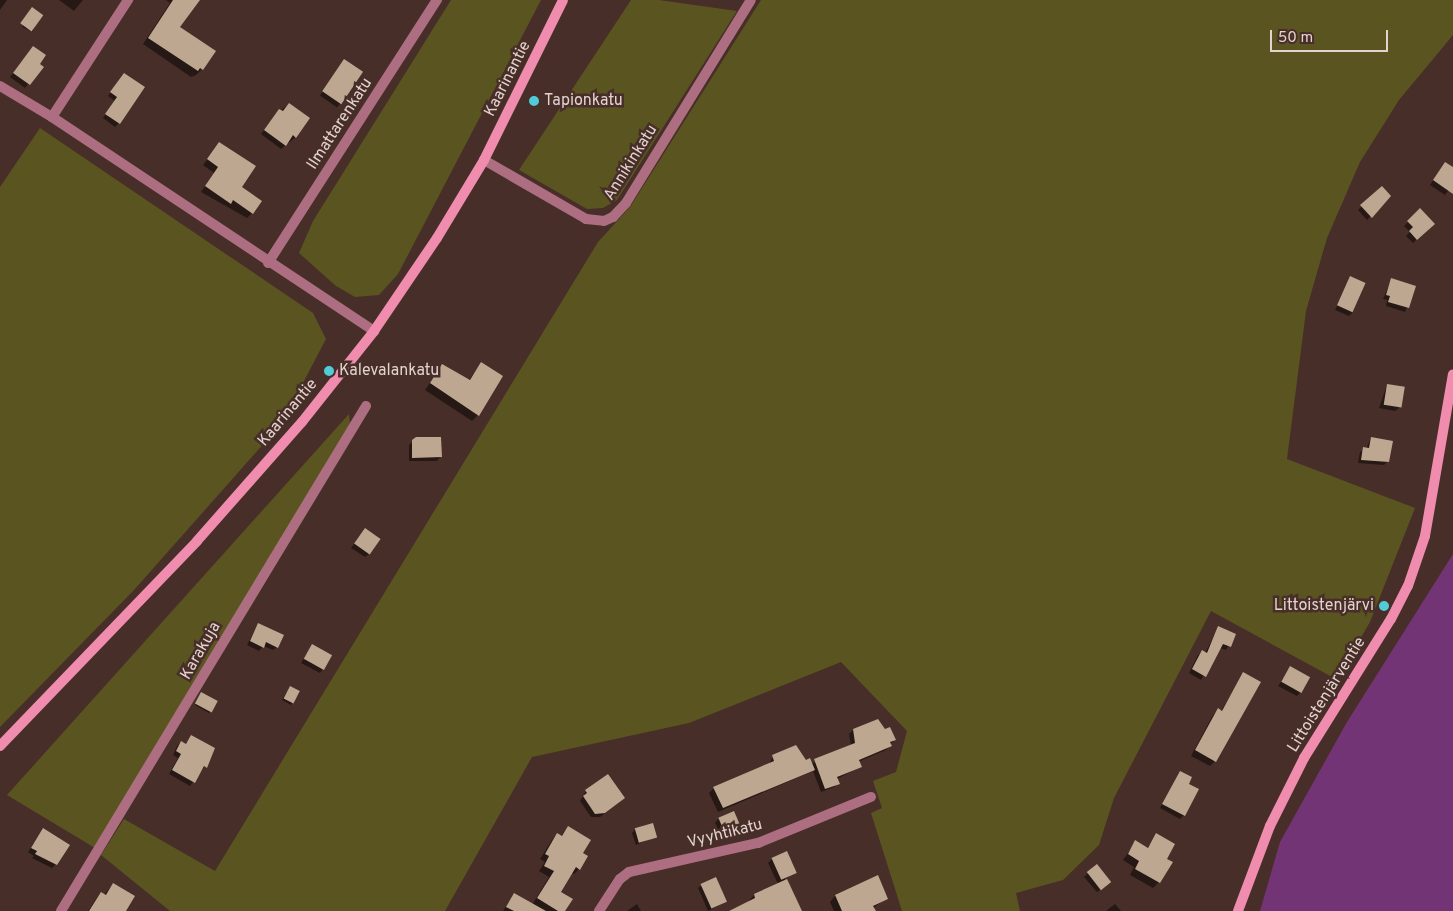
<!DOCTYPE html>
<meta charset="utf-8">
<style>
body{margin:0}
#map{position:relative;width:1453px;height:911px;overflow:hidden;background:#482e28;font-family:Overpass,sans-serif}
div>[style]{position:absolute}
.green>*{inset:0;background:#5a5421}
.water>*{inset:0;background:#733476}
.shadow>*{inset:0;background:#0007;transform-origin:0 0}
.building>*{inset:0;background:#bda791;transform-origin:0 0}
.street>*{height:10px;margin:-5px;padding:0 5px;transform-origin:5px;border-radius:5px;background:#ad6e82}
.secondary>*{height:10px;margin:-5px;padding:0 5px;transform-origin:5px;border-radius:5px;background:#f08cad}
.dots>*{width:14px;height:14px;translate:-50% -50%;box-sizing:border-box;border:2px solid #482e28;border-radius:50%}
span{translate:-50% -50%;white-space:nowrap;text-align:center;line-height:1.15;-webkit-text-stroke:5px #482e28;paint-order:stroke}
.street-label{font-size:16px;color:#e3d2ce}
.poi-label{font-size:16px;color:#e3d2ce}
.left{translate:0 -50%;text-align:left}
.right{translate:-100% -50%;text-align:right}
.scale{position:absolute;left:1270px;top:30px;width:118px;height:22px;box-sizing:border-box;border:2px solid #e3d2ce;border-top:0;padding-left:6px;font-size:15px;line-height:18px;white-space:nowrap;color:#e3d2ce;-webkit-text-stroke:4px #482e28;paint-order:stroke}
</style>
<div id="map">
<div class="green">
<i style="clip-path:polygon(451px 0,541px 0,398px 274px,379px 295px,355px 297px,336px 286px,299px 253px,313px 221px)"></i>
<i style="clip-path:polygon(631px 0,659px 0,737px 11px,617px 200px,603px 208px,587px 209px,519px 170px)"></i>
<i style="clip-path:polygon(761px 0,1453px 0,1453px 35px,1399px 100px,1360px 162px,1327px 238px,1306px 311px,1287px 459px,1415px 508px,1370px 622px,1353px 651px,1334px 678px,1211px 611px,1114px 798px,1099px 845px,1063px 880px,1016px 893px,1020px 911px,902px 911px,871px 813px,882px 808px,873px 781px,896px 772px,907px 731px,841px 662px,689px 723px,532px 757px,445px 911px,170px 911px,101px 855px,124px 819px,215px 871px,598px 242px,630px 207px)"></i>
<i style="clip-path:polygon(40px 128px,313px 313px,326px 339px,282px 423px,134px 590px,0 727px,0 187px)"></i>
<i style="clip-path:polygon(349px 414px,350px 424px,95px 848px,7px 795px)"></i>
</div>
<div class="water">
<i style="clip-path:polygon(1453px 554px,1453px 911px,1260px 911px,1280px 842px,1347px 722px)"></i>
</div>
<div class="shadow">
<i style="clip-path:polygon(0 0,7px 0,0 10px)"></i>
<i style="clip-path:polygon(59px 0,83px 0,74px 11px)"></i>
<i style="clip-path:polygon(166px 0,199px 0,178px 28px,202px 69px,196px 75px,191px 77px,143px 44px,170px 3px)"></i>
<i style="left:31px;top:10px;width:11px;height:19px;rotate:27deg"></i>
<i style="clip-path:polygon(30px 52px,42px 67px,25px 88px,10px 77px)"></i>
<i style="left:344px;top:61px;width:21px;height:42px;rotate:35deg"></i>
<i style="clip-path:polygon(124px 74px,119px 123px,115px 127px,103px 118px,115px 101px,108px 96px)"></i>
<i style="clip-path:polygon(289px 104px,296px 137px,281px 149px,261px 134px,276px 114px)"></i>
<i style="clip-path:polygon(219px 144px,252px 213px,247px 218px,201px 192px,214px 173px,203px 165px)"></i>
<i style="clip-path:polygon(1442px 167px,1453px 168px,1453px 184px,1445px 195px,1430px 185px)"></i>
<i style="clip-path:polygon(1382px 187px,1389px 196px,1367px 220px,1358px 210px)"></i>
<i style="clip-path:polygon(1420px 210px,1433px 224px,1413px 243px,1406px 236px,1410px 232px,1404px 226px)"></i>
<i style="clip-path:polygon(1351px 278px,1353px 312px,1349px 316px,1335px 310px)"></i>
<i style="clip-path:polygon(1391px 280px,1415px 287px,1405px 312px,1386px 306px,1387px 300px,1383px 299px)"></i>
<i style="clip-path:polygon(481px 364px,478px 415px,472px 421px,425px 390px,442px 365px,468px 381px)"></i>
<i style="clip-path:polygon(1387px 385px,1399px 408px,1395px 411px,1379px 408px)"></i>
<i style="clip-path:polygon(1371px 438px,1388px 461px,1384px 465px,1358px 463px,1360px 452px,1366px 449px)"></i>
<i style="clip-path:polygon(413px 441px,440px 457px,437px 461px,409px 461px,409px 445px)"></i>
<i style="clip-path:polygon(362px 533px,369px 554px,365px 557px,351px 548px)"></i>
<i style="clip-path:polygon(258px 624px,277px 647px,273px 650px,263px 646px,259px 651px,247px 645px)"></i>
<i style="clip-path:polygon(1219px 627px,1235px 635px,1226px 650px,1220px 648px,1201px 680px,1189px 673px,1198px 655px,1202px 652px,1205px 653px)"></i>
<i style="clip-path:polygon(312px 646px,323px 669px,320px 673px,301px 663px)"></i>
<i style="clip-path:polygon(1291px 668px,1300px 693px,1297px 696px,1278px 686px)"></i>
<i style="clip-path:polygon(1244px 674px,1215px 761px,1210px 766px,1191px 756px,1213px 715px,1218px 710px,1221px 711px)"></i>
<i style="clip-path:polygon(290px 687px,292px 703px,291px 705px,282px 700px)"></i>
<i style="clip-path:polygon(200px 695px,216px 702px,209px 713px,195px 705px)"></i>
<i style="clip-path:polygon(853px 730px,894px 740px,886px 750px,858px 762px,860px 767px,837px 779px,838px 783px,834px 787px,821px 792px,813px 771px,718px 812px,709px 793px,714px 788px,769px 764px,773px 757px,811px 764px,851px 746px,849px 734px)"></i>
<i style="clip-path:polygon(192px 736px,211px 758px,190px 786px,169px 774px,178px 758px,173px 755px,177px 746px,181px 742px,185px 745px)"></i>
<i style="clip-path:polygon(1180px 772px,1187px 784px,1184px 815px,1180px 819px,1160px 808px)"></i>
<i style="clip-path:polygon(586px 791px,620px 802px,600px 817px,591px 817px,580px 801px)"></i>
<i style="clip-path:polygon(718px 819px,740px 830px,721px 840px,715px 823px)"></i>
<i style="clip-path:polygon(568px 827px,582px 854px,579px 869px,574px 874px,571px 872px,559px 893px,564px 911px,503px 911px,514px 895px,532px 905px,549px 877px,539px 871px,545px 862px,540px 859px,552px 840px,557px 834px,561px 836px)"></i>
<i style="clip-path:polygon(636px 829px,655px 837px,636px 845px,632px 833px)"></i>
<i style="clip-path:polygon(43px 830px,56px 864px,52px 868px,32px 858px,34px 856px,28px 852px)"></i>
<i style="clip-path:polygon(1157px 835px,1165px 859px,1159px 882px,1153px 888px,1130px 875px,1134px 867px,1123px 860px,1136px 842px,1147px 848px)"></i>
<i style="clip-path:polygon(772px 859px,795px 872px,785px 879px,799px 909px,740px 911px,754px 895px,778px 884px,768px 863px)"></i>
<i style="clip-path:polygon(1096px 866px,1106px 886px,1097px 892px,1084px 877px)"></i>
<i style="clip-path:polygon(877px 877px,887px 898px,873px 908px,874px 911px,834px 911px,830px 902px,835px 896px)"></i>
<i style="clip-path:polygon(113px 884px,124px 911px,88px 911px,96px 899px,101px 893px,104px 895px)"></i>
<i style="clip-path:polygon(702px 885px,726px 902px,708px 911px,698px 888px)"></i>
<i style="clip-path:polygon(637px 904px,641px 911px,627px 911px)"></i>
<i style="clip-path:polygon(1115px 904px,1121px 911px,1106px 911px)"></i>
</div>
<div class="building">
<i style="clip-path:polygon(173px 0,200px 0,180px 27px,216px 51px,203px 70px,200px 68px,198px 71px,148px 38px)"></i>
<i style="left:32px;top:7px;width:14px;height:20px;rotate:36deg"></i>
<i style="clip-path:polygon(33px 46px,46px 55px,40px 64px,44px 67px,30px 85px,13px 73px)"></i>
<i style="left:344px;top:59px;width:23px;height:39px;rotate:34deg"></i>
<i style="clip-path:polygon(124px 73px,145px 87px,120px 124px,105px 114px,117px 97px,110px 92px)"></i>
<i style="clip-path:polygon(289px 103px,310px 118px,296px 138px,293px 135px,286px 146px,264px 130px,279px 109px,283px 111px)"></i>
<i style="clip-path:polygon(219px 142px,256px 166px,242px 187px,262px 201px,253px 214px,233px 200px,231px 204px,205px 186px,218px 167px,207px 159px)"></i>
<i style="clip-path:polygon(1445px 162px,1453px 167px,1453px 194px,1433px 180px)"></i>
<i style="clip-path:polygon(1382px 186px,1391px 196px,1372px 218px,1360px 205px)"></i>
<i style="clip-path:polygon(1420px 208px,1435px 224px,1417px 240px,1409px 231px,1413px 227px,1407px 221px)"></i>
<i style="left:1350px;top:276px;width:17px;height:32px;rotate:24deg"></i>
<i style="clip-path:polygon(1391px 278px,1416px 286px,1409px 308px,1388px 302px,1390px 296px,1386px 295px)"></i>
<i style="clip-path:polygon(481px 362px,503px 376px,479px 416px,430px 383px,442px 364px,470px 380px)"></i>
<i style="left:1387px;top:384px;width:18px;height:21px;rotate:9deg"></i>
<i style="clip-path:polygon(416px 437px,441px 437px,442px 457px,412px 458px,412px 440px)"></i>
<i style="clip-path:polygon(1371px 437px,1393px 441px,1389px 462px,1361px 460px,1363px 447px,1369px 448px)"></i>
<i style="left:365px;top:528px;width:19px;height:19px;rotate:35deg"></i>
<i style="clip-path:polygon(258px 623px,284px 635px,278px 648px,266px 642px,264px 648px,250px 641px)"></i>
<i style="clip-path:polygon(1218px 626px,1236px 634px,1231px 647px,1223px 644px,1206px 677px,1192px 669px,1202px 650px,1207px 653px)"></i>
<i style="left:312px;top:644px;width:23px;height:17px;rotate:29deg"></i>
<i style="left:1290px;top:666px;width:23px;height:18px;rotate:29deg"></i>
<i style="clip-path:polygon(1243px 672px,1261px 682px,1216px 762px,1195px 750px,1218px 708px,1222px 711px)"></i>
<i style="left:290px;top:686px;width:11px;height:14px;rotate:27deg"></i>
<i style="left:201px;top:692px;width:19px;height:13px;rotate:28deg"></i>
<i style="clip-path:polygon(878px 719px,885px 729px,890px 727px,896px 740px,890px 742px,892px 746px,859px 760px,862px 767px,837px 777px,840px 784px,825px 789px,814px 759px,855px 743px,853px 729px)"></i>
<i style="clip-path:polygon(191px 735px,215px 748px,207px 768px,204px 766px,195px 783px,172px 770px,181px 754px,176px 751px,181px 741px,186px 744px)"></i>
<i style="clip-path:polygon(796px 745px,806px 760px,810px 758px,815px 770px,723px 808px,713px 787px,774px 761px,772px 755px)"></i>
<i style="clip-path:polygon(1180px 771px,1192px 777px,1189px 784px,1199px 789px,1185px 816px,1162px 804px)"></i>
<i style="clip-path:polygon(608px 774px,625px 798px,605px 813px,595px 814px,583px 796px,587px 793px,585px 790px)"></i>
<i style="left:734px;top:811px;width:21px;height:17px;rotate:67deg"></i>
<i style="left:653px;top:823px;width:15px;height:19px;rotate:74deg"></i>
<i style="clip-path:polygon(568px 826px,591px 840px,583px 853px,588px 856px,580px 870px,576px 867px,561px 892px,573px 899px,565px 911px,558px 911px,537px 898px,554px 871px,544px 866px,549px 856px,545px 854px,557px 833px,562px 836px)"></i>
<i style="clip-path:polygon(43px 828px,70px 845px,57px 865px,35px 854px,37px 851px,31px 848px)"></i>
<i style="clip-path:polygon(1156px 833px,1175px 844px,1167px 859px,1173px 862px,1160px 883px,1135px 869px,1139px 861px,1128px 854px,1135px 840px,1148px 848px)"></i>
<i style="left:787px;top:851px;width:24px;height:17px;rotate:66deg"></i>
<i style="left:1097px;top:864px;width:23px;height:13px;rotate:52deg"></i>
<i style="clip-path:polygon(878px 875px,888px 899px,873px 906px,876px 911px,842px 911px,835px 895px)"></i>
<i style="left:716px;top:877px;width:27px;height:17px;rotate:66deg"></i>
<i style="clip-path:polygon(787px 879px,802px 911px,729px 911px,755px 898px,754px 894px)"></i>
<i style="clip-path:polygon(113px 883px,135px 896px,126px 911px,89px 911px,101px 892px,106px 895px)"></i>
<i style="clip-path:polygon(514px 893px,546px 911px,514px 911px,506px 907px)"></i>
</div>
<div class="street">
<i style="left:0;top:86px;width:61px;rotate:30.8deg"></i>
<i style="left:52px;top:117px;width:387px;rotate:33.6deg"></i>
<i style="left:52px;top:117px;width:140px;rotate:-57deg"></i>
<i style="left:484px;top:160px;width:118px;rotate:30deg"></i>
<i style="left:586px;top:219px;width:18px;rotate:6deg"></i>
<i style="left:604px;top:221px;width:10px;rotate:-24deg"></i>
<i style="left:613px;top:217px;width:19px;rotate:-47deg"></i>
<i style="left:626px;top:203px;width:238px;rotate:-58.4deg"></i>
<i style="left:268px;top:263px;width:313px;rotate:-57.3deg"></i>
<i style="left:61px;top:911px;width:590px;rotate:-58.87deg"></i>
<i style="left:599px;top:911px;width:38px;rotate:-57deg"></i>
<i style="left:620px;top:879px;width:11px;rotate:-38deg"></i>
<i style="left:629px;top:872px;width:132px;rotate:-12.7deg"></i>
<i style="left:758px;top:843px;width:122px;rotate:-22.2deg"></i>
</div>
<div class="secondary">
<i style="left:0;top:746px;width:284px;rotate:-46.1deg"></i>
<i style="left:197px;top:541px;width:159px;rotate:-48.6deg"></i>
<i style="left:302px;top:422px;width:116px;rotate:-51.6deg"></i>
<i style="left:374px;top:331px;width:112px;rotate:-55.9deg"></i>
<i style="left:437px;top:238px;width:91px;rotate:-58.9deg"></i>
<i style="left:484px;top:160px;width:178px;rotate:-63.7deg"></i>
<i style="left:1238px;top:911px;width:91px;rotate:-69.4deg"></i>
<i style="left:1270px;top:826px;width:76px;rotate:-63.4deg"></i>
<i style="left:1304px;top:758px;width:164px;rotate:-58deg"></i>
<i style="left:1391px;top:619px;width:37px;rotate:-63deg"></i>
<i style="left:1408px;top:586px;width:53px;rotate:-71.2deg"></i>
<i style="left:1425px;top:536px;width:164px;rotate:-80.2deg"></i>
</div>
<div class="dots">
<i style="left:534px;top:101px;background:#52cbd9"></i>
<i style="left:329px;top:371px;background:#52cbd9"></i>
<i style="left:1384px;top:606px;background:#52cbd9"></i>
</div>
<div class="street-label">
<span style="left:508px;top:79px;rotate:-63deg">Kaarinantie</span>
<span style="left:340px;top:124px;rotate:-57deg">Ilmattarenkatu</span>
<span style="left:631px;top:163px;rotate:-58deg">Annikinkatu</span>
<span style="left:288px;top:413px;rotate:-50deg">Kaarinantie</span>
<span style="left:201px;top:651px;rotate:-60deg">Karakuja</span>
<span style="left:1327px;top:695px;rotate:-58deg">Littoistenjärventie</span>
<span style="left:725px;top:834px;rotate:-14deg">Vyyhtikatu</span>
</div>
<div class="poi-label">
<span class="left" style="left:544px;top:101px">Tapionkatu</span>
<span class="left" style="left:339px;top:371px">Kalevalankatu</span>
<span class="right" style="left:1374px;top:606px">Littoistenjärvi</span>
</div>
<div class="scale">50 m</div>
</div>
